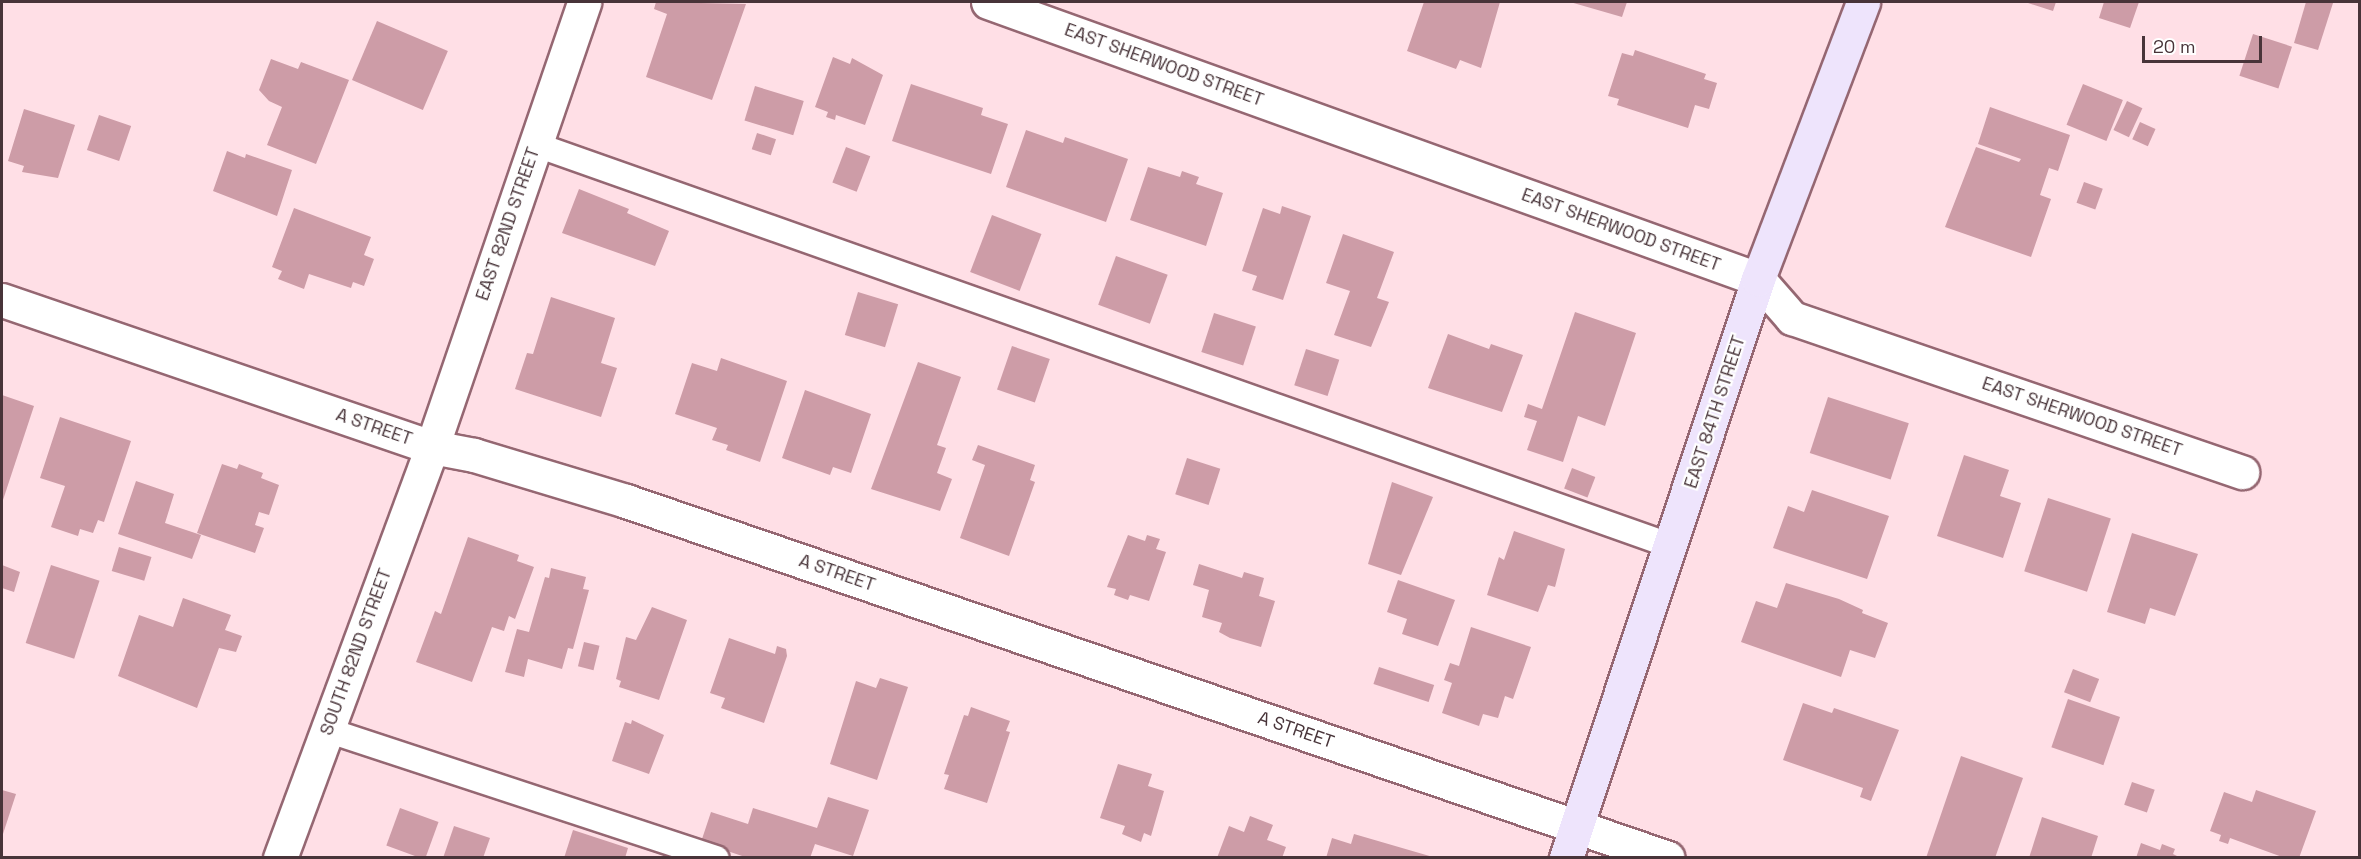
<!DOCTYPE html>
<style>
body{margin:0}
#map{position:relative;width:2361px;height:859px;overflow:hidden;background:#ffdfe6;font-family:"Space Grotesk",sans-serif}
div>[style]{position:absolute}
.building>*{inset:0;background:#cd9ca7;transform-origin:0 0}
.roads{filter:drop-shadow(2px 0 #956772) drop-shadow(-2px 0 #956772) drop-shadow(0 2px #956772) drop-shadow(0 -2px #956772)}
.lane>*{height:24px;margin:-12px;padding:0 12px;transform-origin:12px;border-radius:12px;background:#fff}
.street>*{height:33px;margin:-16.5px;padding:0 16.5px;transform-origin:16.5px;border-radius:16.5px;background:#fff}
.secondary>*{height:33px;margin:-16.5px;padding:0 16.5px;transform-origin:16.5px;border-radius:16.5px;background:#eee4fc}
span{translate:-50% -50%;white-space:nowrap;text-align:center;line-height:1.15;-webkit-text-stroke:4.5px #fff;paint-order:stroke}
.street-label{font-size:18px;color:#483439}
.frame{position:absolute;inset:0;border:3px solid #483439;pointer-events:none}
.scale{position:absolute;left:2142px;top:36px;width:120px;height:27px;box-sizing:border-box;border:3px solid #483439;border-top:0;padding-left:8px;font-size:18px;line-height:21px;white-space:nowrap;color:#483439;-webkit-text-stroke:4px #fff;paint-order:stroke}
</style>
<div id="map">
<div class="building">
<i style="clip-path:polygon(656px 2px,746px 4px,712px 100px,646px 77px,667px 14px,654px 9px)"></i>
<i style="clip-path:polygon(1424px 2px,1500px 2px,1481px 68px,1460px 60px,1456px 69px,1407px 51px)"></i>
<i style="clip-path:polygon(1570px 2px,1627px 2px,1622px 17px)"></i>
<i style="clip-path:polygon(2025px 2px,2056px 2px,2053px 11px)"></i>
<i style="clip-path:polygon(2104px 2px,2139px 2px,2130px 28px,2099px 18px)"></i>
<i style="clip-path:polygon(2306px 2px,2333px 3px,2318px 50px,2294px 43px)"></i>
<i style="left:377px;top:21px;width:77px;height:64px;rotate:23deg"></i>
<i style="left:2253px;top:34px;width:41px;height:44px;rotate:18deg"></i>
<i style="clip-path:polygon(1635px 50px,1706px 74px,1704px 79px,1717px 83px,1709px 109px,1695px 105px,1688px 128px,1617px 105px,1619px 99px,1608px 96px,1622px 53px,1633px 56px)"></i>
<i style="clip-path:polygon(833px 57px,850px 64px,852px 58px,883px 75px,865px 125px,836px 115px,835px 120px,826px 117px,828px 112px,815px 107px)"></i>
<i style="clip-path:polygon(271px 59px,298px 69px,301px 62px,349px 80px,316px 164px,267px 145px,282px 107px,269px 101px,259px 90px)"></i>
<i style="clip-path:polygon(911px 84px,983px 108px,981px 115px,1008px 124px,991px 174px,892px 141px)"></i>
<i style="left:2083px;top:84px;width:43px;height:44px;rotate:22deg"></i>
<i style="left:755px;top:86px;width:51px;height:36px;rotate:17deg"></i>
<i style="left:2127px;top:101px;width:17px;height:32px;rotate:25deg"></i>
<i style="clip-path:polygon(1990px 107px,2070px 135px,2058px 171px,2049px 168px,2040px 195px,2051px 199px,2031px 257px,1945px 227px,1976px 147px,2019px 162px,2021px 159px,1978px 144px)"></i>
<i style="clip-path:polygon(24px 109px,75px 125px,58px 178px,22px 172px,24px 166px,8px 161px)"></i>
<i style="left:99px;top:115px;width:34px;height:37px;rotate:19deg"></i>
<i style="left:2140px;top:122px;width:17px;height:19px;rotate:24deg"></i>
<i style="clip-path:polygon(1026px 130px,1063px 143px,1065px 137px,1128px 159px,1106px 222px,1006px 187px)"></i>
<i style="left:757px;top:133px;width:20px;height:17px;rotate:18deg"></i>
<i style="left:846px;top:147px;width:26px;height:38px;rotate:21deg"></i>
<i style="clip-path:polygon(227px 151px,245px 158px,246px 154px,292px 170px,277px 216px,213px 191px)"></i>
<i style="clip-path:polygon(1148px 167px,1180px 177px,1182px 171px,1199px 177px,1196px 184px,1223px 193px,1206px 246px,1130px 220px)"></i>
<i style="left:2084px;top:182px;width:20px;height:22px;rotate:20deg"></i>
<i style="clip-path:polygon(579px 189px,629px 209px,627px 213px,669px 231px,655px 266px,562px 233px)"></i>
<i style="clip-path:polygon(1282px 206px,1311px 216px,1283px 300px,1252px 290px,1257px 276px,1242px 271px,1263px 208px,1280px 214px)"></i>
<i style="clip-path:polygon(294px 208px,371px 237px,364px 255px,374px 259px,364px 286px,353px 282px,351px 288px,309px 274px,304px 289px,278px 279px,282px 271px,272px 267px)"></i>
<i style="left:992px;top:215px;width:53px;height:61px;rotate:21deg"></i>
<i style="clip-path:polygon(1343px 234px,1394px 252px,1377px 298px,1389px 302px,1371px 347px,1334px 335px,1350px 291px,1326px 283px)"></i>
<i style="left:1116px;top:256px;width:55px;height:52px;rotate:20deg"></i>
<i style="left:858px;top:292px;width:42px;height:45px;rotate:17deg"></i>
<i style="clip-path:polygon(551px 297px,615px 318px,601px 363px,617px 368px,601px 417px,515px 389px,527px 353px,533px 354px)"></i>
<i style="clip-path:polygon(1575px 312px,1636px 333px,1605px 426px,1578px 416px,1563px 462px,1527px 450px,1537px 421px,1524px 417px,1528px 404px,1542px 409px)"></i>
<i style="left:1214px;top:313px;width:44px;height:41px;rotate:18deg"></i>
<i style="clip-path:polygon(1448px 334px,1489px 349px,1491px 344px,1523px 355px,1502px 412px,1428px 388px)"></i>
<i style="left:1012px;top:346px;width:40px;height:46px;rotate:19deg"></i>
<i style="left:1306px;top:349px;width:35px;height:38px;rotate:18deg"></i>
<i style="clip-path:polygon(721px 358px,787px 381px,760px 462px,726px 450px,728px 445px,712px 440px,717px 428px,675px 414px,692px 363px,717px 371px)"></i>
<i style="clip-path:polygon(918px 362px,961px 377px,937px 445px,946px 448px,937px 473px,952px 479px,940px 511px,871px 489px)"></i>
<i style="clip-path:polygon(805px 390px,871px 414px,851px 473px,833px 467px,830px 475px,782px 458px)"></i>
<i style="clip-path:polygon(2px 395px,34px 406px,2px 503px)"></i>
<i style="left:1828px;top:397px;width:85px;height:59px;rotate:18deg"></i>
<i style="clip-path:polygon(60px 417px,131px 441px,104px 522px,98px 520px,93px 533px,80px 529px,78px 536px,51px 527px,65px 486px,40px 478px)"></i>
<i style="clip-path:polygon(978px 445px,1035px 465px,1030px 480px,1035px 482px,1009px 556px,960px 538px,985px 465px,972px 460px)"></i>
<i style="clip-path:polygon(1964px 455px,2009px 470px,2000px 496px,2021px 503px,2003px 558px,1937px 536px)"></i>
<i style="left:1187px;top:458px;width:35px;height:38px;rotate:18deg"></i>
<i style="clip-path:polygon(222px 464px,237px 469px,239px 464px,263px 473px,261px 478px,279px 485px,269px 515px,259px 512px,255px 525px,264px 528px,255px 553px,197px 533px)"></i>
<i style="left:1572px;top:468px;width:25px;height:22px;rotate:21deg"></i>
<i style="clip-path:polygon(136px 481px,174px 494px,165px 523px,201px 535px,192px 559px,118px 534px)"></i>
<i style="clip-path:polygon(1392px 482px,1433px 497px,1401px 575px,1368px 564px)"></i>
<i style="clip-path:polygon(1812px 490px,1889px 516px,1867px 579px,1773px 548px,1788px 506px,1804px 512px)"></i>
<i style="left:2048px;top:498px;width:66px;height:77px;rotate:18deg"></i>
<i style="clip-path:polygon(1514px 531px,1565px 549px,1555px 587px,1548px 585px,1538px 612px,1487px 595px,1499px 557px,1504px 560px)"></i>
<i style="clip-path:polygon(2132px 533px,2198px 554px,2175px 616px,2150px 608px,2145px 624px,2107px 612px)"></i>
<i style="clip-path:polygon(1128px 535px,1145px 541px,1147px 535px,1160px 539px,1156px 549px,1166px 552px,1149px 601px,1130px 595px,1128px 600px,1114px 595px,1116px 589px,1107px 587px)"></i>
<i style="clip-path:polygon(468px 537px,519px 555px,517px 561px,534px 567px,515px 619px,509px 616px,504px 631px,492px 627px,472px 682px,416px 662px,435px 611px,441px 614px)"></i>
<i style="left:119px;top:547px;width:34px;height:25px;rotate:17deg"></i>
<i style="clip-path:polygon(1199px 564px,1242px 578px,1244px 572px,1264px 578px,1259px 596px,1275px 601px,1261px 647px,1230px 638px,1219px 632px,1222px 623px,1202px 617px,1209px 590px,1193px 585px)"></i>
<i style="clip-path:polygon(2px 565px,20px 572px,14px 592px,2px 588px)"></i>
<i style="left:51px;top:565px;width:51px;height:82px;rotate:18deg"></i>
<i style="clip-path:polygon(551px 568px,586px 577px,583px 589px,589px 590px,573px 649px,568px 648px,562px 669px,528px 659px,524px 677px,505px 672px,517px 629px,529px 632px,545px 577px,549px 578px)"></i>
<i style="clip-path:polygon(1398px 580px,1455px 600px,1438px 646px,1402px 634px,1407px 619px,1387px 612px)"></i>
<i style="clip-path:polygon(1786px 583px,1839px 599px,1863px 610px,1862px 613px,1888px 623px,1875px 658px,1850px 650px,1841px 677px,1741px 642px,1756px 601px,1777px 608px)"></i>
<i style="clip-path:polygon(183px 598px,231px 615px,225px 630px,242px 636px,236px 652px,219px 648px,197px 708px,118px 676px,139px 615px,173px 627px)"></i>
<i style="clip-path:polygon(652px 607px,687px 620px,659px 700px,619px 687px,621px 681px,616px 679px,626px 637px,636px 640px)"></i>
<i style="clip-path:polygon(1471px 627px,1531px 647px,1513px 699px,1505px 696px,1498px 718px,1483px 714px,1479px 726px,1442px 713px,1452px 683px,1444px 680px,1450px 663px,1459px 666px)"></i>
<i style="clip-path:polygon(729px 638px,775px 654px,777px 646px,786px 649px,787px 656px,764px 723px,721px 708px,725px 698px,710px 693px)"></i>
<i style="left:584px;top:642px;width:16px;height:25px;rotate:14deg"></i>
<i style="left:1379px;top:667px;width:58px;height:18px;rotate:18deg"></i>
<i style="left:2073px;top:669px;width:28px;height:25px;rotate:21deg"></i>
<i style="clip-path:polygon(880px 678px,908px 687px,877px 780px,830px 764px,856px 681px,876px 688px)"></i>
<i style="left:2068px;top:699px;width:55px;height:51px;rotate:19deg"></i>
<i style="clip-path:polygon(1803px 703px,1832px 713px,1834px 708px,1899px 730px,1871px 801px,1860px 797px,1863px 788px,1783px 760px)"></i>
<i style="clip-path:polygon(971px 707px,1010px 721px,1006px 731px,1010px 732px,987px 803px,944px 789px,949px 775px,944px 774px,964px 715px,968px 716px)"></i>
<i style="clip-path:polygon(632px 720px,664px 735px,649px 774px,612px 761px,625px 722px,631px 724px)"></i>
<i style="clip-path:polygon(1961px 756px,2023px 778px,1995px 858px,1926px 858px)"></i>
<i style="clip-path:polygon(1118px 764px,1152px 774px,1148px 786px,1164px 791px,1151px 836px,1144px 833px,1141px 842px,1122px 834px,1125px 826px,1100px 818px)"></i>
<i style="left:2132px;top:782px;width:24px;height:24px;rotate:19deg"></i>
<i style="clip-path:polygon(2px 790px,16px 794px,2px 837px)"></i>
<i style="clip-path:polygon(2256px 790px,2316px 811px,2299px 858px,2285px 858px,2230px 838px,2228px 844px,2219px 841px,2221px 835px,2210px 831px,2224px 792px,2252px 802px)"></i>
<i style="clip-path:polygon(828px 797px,869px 810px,853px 856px,815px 844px,810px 858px,748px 858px,701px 842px,711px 812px,748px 824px,753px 808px,817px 828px)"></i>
<i style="left:400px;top:808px;width:41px;height:40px;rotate:20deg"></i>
<i style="clip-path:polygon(1250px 816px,1273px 825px,1267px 840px,1286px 847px,1282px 858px,1217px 858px,1229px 826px,1244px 832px)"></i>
<i style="clip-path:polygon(2042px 817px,2098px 836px,2091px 858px,2029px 858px)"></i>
<i style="clip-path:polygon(454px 826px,490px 838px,483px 858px,443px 858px)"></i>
<i style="clip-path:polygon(573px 830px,628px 848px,625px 858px,564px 858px)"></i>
<i style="clip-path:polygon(1354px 834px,1433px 857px,1433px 858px,1326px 858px,1332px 838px,1351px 844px)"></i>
<i style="clip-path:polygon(2141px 843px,2160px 850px,2162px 844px,2175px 849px,2173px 854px,2181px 858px,2136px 858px)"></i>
</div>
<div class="roads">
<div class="lane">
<i style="left:534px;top:144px;width:1207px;rotate:19.46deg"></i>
<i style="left:327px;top:730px;width:410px;rotate:18.2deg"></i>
</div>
<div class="street">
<i style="left:988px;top:2px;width:818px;rotate:19.79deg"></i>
<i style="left:1758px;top:279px;width:52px;rotate:48.9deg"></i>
<i style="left:1792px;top:318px;width:476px;rotate:18.9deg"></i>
<i style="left:2px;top:300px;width:454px;rotate:18.9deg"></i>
<i style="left:432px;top:447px;width:43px;rotate:10.8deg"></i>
<i style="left:474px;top:455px;width:159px;rotate:16.8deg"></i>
<i style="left:626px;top:501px;width:1101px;rotate:18.91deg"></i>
<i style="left:280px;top:858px;width:438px;rotate:-69.7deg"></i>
<i style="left:432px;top:447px;width:470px;rotate:-71.1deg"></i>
</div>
<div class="secondary">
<i style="left:1566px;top:858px;width:610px;rotate:-71.65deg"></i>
<i style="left:1758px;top:279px;width:296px;rotate:-69.2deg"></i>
</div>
</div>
<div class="street-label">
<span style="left:1164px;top:65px;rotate:20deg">EAST SHERWOOD STREET</span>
<span style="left:508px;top:224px;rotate:-71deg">EAST 82ND STREET</span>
<span style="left:1621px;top:230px;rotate:20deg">EAST SHERWOOD STREET</span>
<span style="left:1715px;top:412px;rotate:-72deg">EAST 84TH STREET</span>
<span style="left:2082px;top:417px;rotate:19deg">EAST SHERWOOD STREET</span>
<span style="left:374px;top:427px;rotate:19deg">A STREET</span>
<span style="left:837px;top:573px;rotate:19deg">A STREET</span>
<span style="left:356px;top:652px;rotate:-70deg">SOUTH 82ND STREET</span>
<span style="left:1296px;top:730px;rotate:19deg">A STREET</span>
</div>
<div class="frame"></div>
<div class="scale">20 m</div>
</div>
